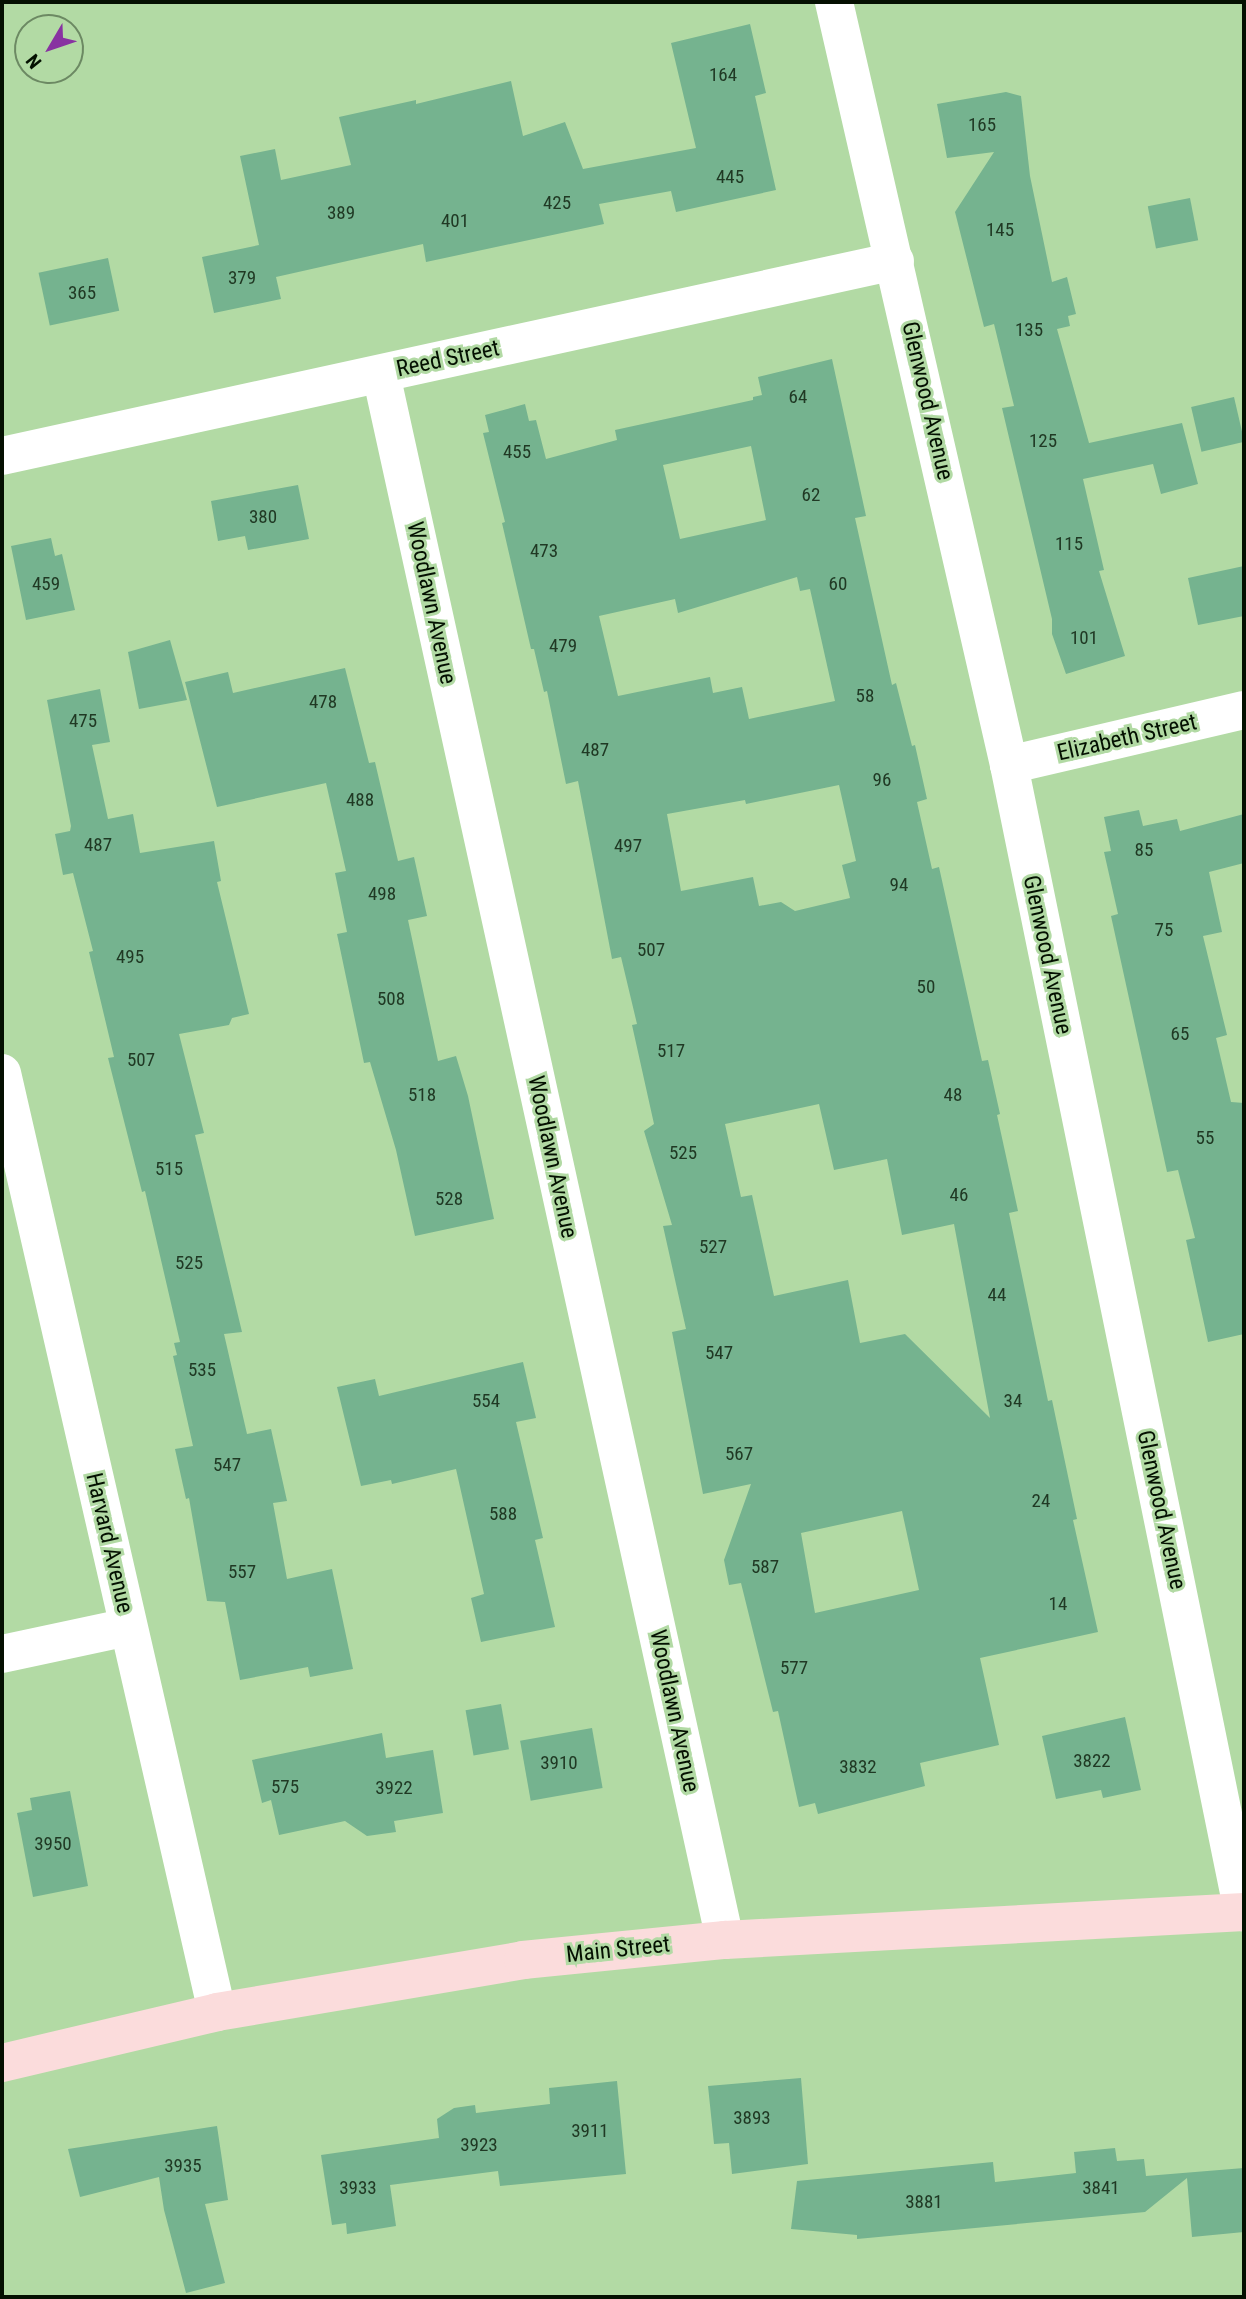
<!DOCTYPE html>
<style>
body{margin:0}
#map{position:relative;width:1246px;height:2299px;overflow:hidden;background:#b2daa4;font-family:"Roboto Condensed",sans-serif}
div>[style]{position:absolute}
.building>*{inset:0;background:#75b38f;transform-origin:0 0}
.minor>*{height:38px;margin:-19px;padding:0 19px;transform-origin:19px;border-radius:19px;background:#fff}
.major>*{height:38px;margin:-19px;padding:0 19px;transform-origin:19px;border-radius:19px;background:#fbdcdc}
span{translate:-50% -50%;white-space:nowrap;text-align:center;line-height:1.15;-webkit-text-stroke:6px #b2daa4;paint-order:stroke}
.number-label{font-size:19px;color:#203924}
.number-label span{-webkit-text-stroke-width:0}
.street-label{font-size:23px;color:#041001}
.frame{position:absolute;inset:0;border:4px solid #041001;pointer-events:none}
.north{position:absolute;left:14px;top:14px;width:70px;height:70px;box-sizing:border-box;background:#b2daa4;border:2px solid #6c8963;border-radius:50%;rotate:231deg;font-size:19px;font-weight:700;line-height:28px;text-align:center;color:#041001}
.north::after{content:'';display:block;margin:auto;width:24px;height:32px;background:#8833a1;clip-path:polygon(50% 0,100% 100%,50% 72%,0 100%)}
</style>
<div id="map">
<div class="building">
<i style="clip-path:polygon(750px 24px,766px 93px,755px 96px,776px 190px,676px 212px,671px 191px,599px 204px,604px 224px,426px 262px,423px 244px,276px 277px,281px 299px,214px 313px,202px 257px,259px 245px,240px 156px,275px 149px,281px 180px,351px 165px,339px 117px,416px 100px,416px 104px,511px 81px,523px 136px,565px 122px,583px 169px,696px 148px,671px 43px)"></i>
<i style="clip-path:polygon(1006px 92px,1021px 96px,1030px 176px,1052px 282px,1067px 277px,1076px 314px,1068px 316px,1070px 326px,1057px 329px,1089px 443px,1182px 423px,1198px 484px,1161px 494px,1153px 464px,1083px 479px,1104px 570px,1099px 571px,1125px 656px,1066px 674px,1052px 634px,1052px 619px,1002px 408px,1014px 406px,994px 324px,984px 327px,955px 212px,994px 152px,947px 158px,937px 104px)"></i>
<i style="left:1190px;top:198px;width:43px;height:43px;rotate:79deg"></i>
<i style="left:108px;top:258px;width:54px;height:71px;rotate:78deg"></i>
<i style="clip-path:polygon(evenodd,832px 359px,866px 516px,855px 518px,892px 685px,896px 683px,912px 746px,915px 745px,927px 799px,917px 802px,932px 869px,939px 867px,982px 1061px,988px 1060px,1000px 1114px,997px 1115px,1018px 1211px,1009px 1213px,1048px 1401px,1052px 1400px,1077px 1519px,1073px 1520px,1098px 1632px,980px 1658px,999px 1745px,920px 1763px,925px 1786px,818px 1814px,815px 1803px,799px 1807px,778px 1711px,773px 1712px,741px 1583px,729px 1585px,724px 1560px,751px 1484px,703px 1494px,672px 1332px,686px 1329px,663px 1226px,672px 1225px,644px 1131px,654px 1124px,632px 1025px,637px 1024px,621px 957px,612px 959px,578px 781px,566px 784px,547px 691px,544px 692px,534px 649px,531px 649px,502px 523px,505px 522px,483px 433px,489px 432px,485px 415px,525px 404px,529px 421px,536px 420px,546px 459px,617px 440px,615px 430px,753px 400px,753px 397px,762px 395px,758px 377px,832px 359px,751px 446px,766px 520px,680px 539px,663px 465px,751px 446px,832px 359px,797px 577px,800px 591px,810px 589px,835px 701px,749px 719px,742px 687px,713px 693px,710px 677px,618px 696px,599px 616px,675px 599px,678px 613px,797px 577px,832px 359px,839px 785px,856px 861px,842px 865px,850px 898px,795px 911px,781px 902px,759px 906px,753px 877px,681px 891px,667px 814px,745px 800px,746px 804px,839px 785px,832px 359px,819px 1104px,834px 1170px,887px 1159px,902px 1235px,954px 1224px,990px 1418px,905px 1334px,860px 1343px,848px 1280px,774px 1296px,752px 1195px,741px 1197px,725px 1124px,819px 1104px,832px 359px,902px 1511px,919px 1590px,815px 1613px,801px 1533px,902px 1511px)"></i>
<i style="left:1234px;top:397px;width:46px;height:44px;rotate:77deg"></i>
<i style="clip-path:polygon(298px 485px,309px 539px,248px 550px,245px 536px,218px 541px,211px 501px)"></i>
<i style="clip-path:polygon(51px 538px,55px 556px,62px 554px,75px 610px,26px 620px,11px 546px)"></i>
<i style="clip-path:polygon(1244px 566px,1244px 616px,1198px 625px,1188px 578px)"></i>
<i style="clip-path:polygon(170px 640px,187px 700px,139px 709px,128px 652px)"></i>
<i style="clip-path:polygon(345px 668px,369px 763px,375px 762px,398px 861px,414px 857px,427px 916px,408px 920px,438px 1061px,456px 1056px,468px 1096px,494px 1219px,415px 1236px,396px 1150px,370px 1062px,364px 1063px,337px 934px,347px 932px,335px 873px,346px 871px,326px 783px,217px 807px,185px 682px,228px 672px,233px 693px)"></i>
<i style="clip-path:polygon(100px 689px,110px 742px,92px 745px,108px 819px,133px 814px,140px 853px,214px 841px,221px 881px,217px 882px,249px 1014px,232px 1018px,229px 1025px,179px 1034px,204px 1133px,195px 1135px,242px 1332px,224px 1334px,247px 1434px,271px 1429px,287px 1501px,273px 1503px,287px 1579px,332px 1569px,353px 1669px,310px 1677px,308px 1667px,240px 1680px,225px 1602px,207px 1601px,189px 1498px,186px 1499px,175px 1449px,193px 1446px,173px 1356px,177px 1355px,174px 1343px,180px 1342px,145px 1191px,142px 1192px,108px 1058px,114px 1057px,89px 952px,93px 951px,73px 873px,63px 875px,55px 834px,70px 831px,71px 826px,47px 700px)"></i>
<i style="clip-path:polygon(1139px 810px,1143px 826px,1177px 819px,1180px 831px,1244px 814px,1244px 863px,1209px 872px,1222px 932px,1203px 936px,1227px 1035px,1216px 1038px,1231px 1102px,1244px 1103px,1244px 1334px,1208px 1342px,1186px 1240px,1195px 1238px,1178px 1170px,1167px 1172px,1111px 916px,1118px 914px,1104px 852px,1111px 851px,1104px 817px)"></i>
<i style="clip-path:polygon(523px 1362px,536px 1418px,516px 1422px,543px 1538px,535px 1540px,555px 1627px,481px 1642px,471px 1598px,484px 1594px,456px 1469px,392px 1484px,391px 1480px,361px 1486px,337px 1387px,375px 1379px,379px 1396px)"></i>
<i style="left:501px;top:1704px;width:46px;height:36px;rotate:80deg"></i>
<i style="clip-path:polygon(1125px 1717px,1141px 1790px,1103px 1798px,1101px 1790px,1056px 1799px,1042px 1736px)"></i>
<i style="left:592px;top:1728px;width:61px;height:73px;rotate:80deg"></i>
<i style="clip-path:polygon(382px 1733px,386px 1758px,433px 1750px,443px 1813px,394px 1821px,396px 1832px,367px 1836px,345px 1821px,279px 1835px,271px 1800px,262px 1803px,252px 1760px)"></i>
<i style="clip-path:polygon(70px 1791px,88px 1886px,33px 1897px,17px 1813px,32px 1810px,30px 1798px)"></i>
<i style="clip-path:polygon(801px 2078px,808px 2164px,732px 2174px,729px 2143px,714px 2144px,708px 2086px)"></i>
<i style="clip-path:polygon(617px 2081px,626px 2174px,500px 2186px,498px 2171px,390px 2185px,396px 2226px,347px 2234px,346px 2223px,332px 2225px,321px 2155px,439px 2138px,437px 2119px,454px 2108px,475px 2105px,476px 2113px,550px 2104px,549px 2088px)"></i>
<i style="clip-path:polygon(217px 2126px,228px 2200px,205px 2204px,225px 2283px,186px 2293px,164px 2210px,159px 2177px,80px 2197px,68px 2149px)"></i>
<i style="clip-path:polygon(1115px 2148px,1117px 2161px,1144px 2159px,1146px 2176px,1244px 2168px,1244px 2232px,1192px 2237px,1187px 2178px,1145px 2212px,857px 2239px,857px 2235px,791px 2229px,797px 2181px,993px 2162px,995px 2182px,1076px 2173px,1074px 2152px)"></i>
</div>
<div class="minor">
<i style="left:834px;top:2px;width:783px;rotate:77.08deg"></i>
<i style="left:1009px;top:765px;width:1171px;rotate:78.47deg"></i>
<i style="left:381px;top:374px;width:1603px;rotate:77.61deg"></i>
<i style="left:2px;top:456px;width:914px;rotate:-12.32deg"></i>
<i style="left:1009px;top:765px;width:241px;rotate:-13.2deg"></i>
<i style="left:2px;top:1073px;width:963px;rotate:77.1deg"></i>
<i style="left:2px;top:1654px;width:129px;rotate:-12.1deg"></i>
</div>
<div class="major">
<i style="left:2px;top:2063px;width:221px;rotate:-13.3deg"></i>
<i style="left:217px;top:2012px;width:310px;rotate:-9.6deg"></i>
<i style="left:523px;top:1960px;width:203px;rotate:-5.7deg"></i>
<i style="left:725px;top:1940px;width:520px;rotate:-3.09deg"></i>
</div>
<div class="number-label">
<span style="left:723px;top:75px">164</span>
<span style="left:982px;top:125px">165</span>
<span style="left:730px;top:177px">445</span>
<span style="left:557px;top:203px">425</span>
<span style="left:341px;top:213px">389</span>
<span style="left:455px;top:221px">401</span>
<span style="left:1000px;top:230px">145</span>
<span style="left:242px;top:278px">379</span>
<span style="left:82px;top:293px">365</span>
<span style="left:1029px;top:330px">135</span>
<span style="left:798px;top:397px">64</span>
<span style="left:1043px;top:441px">125</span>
<span style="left:517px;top:452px">455</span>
<span style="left:811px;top:495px">62</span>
<span style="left:263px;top:517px">380</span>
<span style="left:1069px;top:544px">115</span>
<span style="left:544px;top:551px">473</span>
<span style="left:46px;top:584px">459</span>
<span style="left:838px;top:584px">60</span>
<span style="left:1084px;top:638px">101</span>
<span style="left:563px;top:646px">479</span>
<span style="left:865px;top:696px">58</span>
<span style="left:323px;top:702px">478</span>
<span style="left:83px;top:721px">475</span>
<span style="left:595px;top:750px">487</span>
<span style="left:882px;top:780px">96</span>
<span style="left:360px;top:800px">488</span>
<span style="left:98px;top:845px">487</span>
<span style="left:628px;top:846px">497</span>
<span style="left:1144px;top:850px">85</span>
<span style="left:899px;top:885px">94</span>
<span style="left:382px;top:894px">498</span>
<span style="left:1164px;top:930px">75</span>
<span style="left:651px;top:950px">507</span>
<span style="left:130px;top:957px">495</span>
<span style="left:926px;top:987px">50</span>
<span style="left:391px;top:999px">508</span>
<span style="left:1180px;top:1034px">65</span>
<span style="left:671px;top:1051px">517</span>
<span style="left:141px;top:1060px">507</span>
<span style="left:422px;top:1095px">518</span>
<span style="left:953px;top:1095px">48</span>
<span style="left:1205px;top:1138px">55</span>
<span style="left:683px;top:1153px">525</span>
<span style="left:169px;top:1169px">515</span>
<span style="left:959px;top:1195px">46</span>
<span style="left:449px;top:1199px">528</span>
<span style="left:713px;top:1247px">527</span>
<span style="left:189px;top:1263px">525</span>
<span style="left:997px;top:1295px">44</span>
<span style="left:719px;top:1353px">547</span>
<span style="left:202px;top:1370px">535</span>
<span style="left:486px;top:1401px">554</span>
<span style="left:1013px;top:1401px">34</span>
<span style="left:739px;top:1454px">567</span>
<span style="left:227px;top:1465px">547</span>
<span style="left:1041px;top:1501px">24</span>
<span style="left:503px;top:1514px">588</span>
<span style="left:765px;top:1567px">587</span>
<span style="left:242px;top:1572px">557</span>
<span style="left:1058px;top:1604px">14</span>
<span style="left:794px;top:1668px">577</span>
<span style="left:1092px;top:1761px">3822</span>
<span style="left:559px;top:1763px">3910</span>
<span style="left:858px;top:1767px">3832</span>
<span style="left:285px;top:1787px">575</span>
<span style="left:394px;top:1788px">3922</span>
<span style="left:53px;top:1844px">3950</span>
<span style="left:752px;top:2118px">3893</span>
<span style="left:590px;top:2131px">3911</span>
<span style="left:479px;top:2145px">3923</span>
<span style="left:183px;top:2166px">3935</span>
<span style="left:358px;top:2188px">3933</span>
<span style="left:1101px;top:2188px">3841</span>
<span style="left:924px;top:2202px">3881</span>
</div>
<div class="street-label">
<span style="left:448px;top:359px;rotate:-12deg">Reed Street</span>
<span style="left:927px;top:401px;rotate:77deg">Glenwood Avenue</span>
<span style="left:431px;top:603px;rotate:78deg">Woodlawn Avenue</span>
<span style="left:1127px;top:738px;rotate:-13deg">Elizabeth Street</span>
<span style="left:1047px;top:955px;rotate:78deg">Glenwood Avenue</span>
<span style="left:552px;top:1157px;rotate:78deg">Woodlawn Avenue</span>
<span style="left:1161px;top:1510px;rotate:78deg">Glenwood Avenue</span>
<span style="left:109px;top:1543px;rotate:77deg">Harvard Avenue</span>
<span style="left:674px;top:1711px;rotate:78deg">Woodlawn Avenue</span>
<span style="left:618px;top:1950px;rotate:-6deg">Main Street</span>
</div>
<div class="frame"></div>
<div class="north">N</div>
</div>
